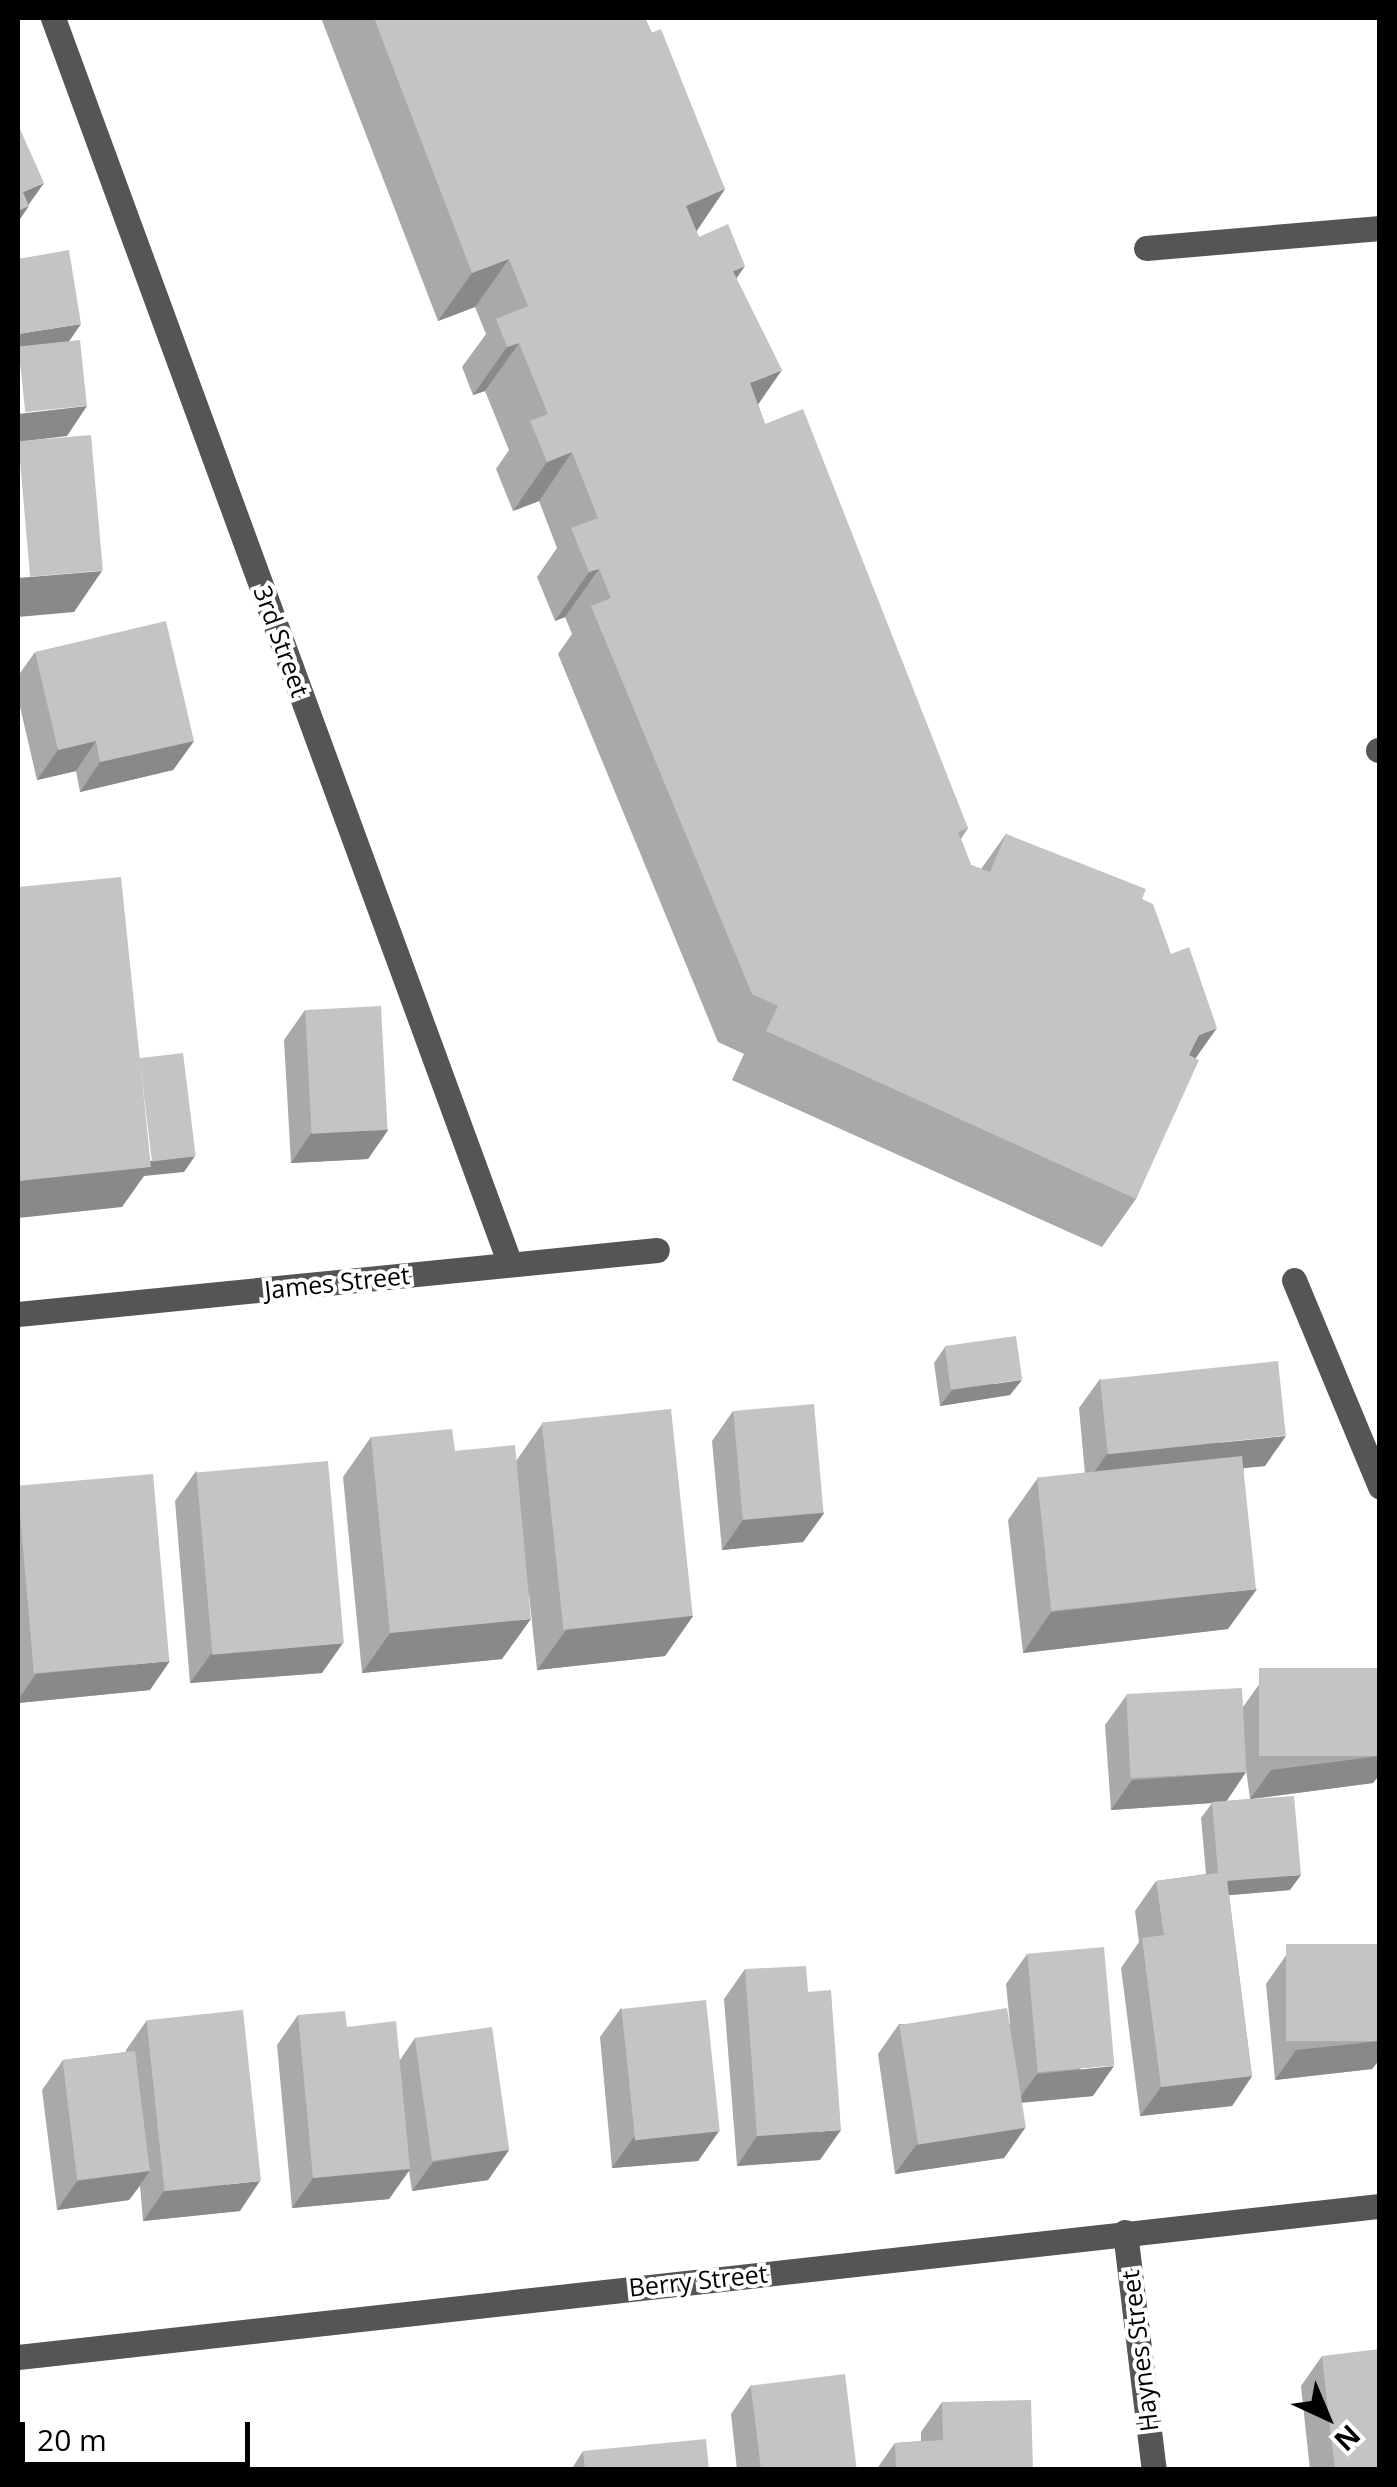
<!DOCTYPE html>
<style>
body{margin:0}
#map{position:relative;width:1397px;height:2487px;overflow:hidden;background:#fff;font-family:"Open Sans",sans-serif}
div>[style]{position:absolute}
.minor>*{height:25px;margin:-12.5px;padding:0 12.5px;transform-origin:12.5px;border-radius:12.5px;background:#555}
.wall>*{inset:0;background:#a9a9a9}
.shaded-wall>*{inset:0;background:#898989}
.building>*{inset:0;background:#c4c4c4;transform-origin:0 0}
span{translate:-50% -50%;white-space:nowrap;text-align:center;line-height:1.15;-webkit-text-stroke:8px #fff;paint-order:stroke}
.street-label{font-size:25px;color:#000}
.frame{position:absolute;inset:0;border:20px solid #000;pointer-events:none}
.north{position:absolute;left:1277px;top:2367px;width:100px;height:100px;-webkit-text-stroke:8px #fff;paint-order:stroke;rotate:136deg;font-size:28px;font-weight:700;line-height:40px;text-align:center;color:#000}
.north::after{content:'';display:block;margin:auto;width:35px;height:45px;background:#000;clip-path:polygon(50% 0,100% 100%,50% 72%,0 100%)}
.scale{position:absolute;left:20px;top:2422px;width:230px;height:45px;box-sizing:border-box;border:5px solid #000;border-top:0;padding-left:12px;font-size:30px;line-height:35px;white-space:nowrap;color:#000;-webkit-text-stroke:8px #fff;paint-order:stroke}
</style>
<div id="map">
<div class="minor">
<i style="left:53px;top:18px;width:1327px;rotate:69.86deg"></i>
<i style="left:1146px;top:248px;width:235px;rotate:-4.9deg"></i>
<i style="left:1378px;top:750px;width:2px"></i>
<i style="left:1294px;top:1280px;width:224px;rotate:67.4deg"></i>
<i style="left:18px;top:1314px;width:642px;rotate:-5.72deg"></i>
<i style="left:1125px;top:2232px;width:240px;rotate:83.1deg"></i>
<i style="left:18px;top:2357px;width:1370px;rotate:-6.33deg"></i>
</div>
<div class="wall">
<i style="clip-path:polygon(321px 18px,645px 18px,725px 189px,696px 231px,699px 237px,736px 278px,758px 404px,765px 424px,968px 828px,961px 839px,971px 865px,981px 869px,1006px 834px,1142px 899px,1196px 1058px,1136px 1199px,1102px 1247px,732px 1080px,744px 1054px,718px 1042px,558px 654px,572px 634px,565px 617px,555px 621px,537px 577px,557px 548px,539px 501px,513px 511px,496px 469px,509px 450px,485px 391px,473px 395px,462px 367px,486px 334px,475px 307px,438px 321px)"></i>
<i style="clip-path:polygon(35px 652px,194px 741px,173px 770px,80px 792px,76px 771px,37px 780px,18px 698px,18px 676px)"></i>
<i style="clip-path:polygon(305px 1010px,388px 1130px,368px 1159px,291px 1163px,284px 1040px)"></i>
<i style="clip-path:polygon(945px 1347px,1010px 1395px,940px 1406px,934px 1363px)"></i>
<i style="clip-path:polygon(1100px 1379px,1265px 1466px,1244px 1468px,1228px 1629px,1023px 1653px,1008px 1520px,1037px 1479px,1085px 1474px,1079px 1408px)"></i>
<i style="clip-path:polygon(733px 1411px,824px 1513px,803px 1542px,722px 1550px,712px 1441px)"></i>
<i style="clip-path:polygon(542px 1424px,693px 1616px,665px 1656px,537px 1670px,529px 1594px,502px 1659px,362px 1673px,343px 1477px,371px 1437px,516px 1461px)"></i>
<i style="clip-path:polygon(196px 1471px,322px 1673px,190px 1683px,175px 1501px)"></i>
<i style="clip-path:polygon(18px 1487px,150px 1690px,18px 1703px)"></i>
<i style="clip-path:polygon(evenodd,1380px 1668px,1380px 1774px,1373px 1783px,1251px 1799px,1290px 1890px,1229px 1895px,1252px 2076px,1232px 2106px,1140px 2116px,1121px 1968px,1139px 1942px,1135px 1911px,1156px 1881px,1206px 1874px,1201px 1818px,1212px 1803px,1111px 1810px,1105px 1725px,1126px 1696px,1243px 1707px,1260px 1683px,1380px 1668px,1246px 1769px,1250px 1799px,1226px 1801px,1246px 1772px,1246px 1769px)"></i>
<i style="clip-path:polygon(1380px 1944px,1380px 2059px,1372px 2069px,1275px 2080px,1266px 1984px,1287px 1954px)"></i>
<i style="clip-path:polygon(1027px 1954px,1093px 2096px,1021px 2103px,1025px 2128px,1004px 2158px,895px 2174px,878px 2054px,899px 2024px,1010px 2024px,1006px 1984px)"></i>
<i style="clip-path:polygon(745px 1969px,808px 1992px,820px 2160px,737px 2166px,724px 1999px)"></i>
<i style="clip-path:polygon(621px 2008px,719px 2131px,698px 2161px,612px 2168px,600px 2037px)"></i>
<i style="clip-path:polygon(298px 2015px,347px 2027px,400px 2060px,415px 2038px,509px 2150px,488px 2180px,412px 2191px,409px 2171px,389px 2199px,292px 2208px,277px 2045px)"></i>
<i style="clip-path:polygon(147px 2020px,240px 2211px,143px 2221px,140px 2186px,129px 2200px,57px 2210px,42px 2090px,63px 2060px,126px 2052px,126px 2050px)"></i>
<i style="clip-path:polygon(1322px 2356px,1380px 2470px,1310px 2470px,1301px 2386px)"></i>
<i style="clip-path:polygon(751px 2385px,857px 2470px,737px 2470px,731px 2414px)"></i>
<i style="clip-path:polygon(942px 2402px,1033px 2470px,876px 2470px,895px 2443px,921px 2441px,921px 2432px)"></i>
<i style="clip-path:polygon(583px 2451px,709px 2470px,571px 2470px)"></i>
</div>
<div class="shaded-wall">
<i style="clip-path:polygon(44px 183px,27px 207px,29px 206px,18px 222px,18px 200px,23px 192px)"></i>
<i style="clip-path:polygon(725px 189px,692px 238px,686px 206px)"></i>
<i style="clip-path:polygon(509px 259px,475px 307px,438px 321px,472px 273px)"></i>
<i style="clip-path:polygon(745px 266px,711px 315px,733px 271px)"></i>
<i style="clip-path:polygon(81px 324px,61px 353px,18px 361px,18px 334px)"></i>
<i style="clip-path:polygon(519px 343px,485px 391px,473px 395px,507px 347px)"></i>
<i style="clip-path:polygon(782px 370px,748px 419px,750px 383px)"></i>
<i style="clip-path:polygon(87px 406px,67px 436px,18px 442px,18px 414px)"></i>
<i style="clip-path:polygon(572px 452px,539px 501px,513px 511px,547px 462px)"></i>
<i style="clip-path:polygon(599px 569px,565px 617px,555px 621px,589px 572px)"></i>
<i style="clip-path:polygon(102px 571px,74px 612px,18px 617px,18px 578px)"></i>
<i style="clip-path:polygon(96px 741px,76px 771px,37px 780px,58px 750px)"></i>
<i style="clip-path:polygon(194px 741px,173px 770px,80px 792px,100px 762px)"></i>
<i style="clip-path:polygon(1217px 1028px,1183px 1076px,1165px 1084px,1199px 1035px)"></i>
<i style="clip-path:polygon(388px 1130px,368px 1159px,291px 1163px,311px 1133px)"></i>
<i style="clip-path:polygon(195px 1156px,184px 1172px,144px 1176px,122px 1207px,18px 1218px,18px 1181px,140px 1162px)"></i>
<i style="clip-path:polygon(1022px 1380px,1010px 1395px,940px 1406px,952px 1390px)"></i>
<i style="clip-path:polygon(1286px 1436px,1265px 1466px,1086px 1483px,1107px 1454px)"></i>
<i style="clip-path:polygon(824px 1513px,803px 1542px,722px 1550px,743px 1520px)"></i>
<i style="clip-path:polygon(1257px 1589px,1228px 1629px,1023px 1653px,1051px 1612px)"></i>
<i style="clip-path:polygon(693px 1616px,665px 1656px,537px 1670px,566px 1630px)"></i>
<i style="clip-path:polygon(531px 1619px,502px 1659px,362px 1673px,390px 1633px)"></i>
<i style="clip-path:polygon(343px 1643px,322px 1673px,190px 1683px,211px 1654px)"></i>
<i style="clip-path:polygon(170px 1661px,150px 1690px,18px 1703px,18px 1700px,36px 1674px)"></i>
<i style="clip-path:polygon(1380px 1756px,1380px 1774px,1373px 1783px,1250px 1799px,1271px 1770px)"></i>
<i style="clip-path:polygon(1246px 1772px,1226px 1802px,1111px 1810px,1132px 1780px)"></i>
<i style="clip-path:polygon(1301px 1875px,1290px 1890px,1208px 1897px,1219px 1881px)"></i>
<i style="clip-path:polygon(1380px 2041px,1380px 2059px,1372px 2069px,1275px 2080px,1296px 2050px)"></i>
<i style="clip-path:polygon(1114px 2066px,1093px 2096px,1016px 2103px,1037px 2074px)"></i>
<i style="clip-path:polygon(1252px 2076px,1232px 2106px,1140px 2116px,1161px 2087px)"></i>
<i style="clip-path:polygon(1025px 2128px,1004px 2158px,895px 2174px,916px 2145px)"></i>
<i style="clip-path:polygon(841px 2130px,820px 2160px,737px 2166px,757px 2136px)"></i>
<i style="clip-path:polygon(719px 2131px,698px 2161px,612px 2168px,633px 2138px)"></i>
<i style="clip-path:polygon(509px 2150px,488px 2180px,412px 2191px,433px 2162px)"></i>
<i style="clip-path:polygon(410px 2169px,389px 2199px,292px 2208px,313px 2178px)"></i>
<i style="clip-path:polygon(150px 2171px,129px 2200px,57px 2210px,77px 2181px)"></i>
<i style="clip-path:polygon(260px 2181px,240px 2211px,143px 2221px,164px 2191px)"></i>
</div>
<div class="building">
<i style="clip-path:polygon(374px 18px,645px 18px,651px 33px,661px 29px,725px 189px,686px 206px,699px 237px,728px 224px,745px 266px,733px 271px,782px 370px,750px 383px,765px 424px,803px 409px,968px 828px,958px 832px,971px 865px,990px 872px,1006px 834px,1146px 889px,1142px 899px,1153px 904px,1171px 954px,1189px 947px,1217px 1028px,1199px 1035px,1189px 1055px,1199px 1060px,1136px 1199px,766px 1031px,778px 1006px,752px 994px,591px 606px,611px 598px,599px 569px,589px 572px,571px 528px,598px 518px,572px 452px,547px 462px,530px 421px,548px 414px,519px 343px,507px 347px,496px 319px,528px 306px,509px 259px,472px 273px)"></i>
<i style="clip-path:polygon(20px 129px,44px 183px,23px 192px,29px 206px,18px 211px,18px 131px)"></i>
<i style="clip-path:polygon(69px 250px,81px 324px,18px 334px,18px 259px)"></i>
<i style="left:80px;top:340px;width:66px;height:62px;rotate:84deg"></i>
<i style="left:91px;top:435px;width:136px;height:73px;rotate:85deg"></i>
<i style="clip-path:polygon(166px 621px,194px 741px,100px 762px,96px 741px,58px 750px,35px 652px)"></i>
<i style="clip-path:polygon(121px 877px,151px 1167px,18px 1181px,18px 887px)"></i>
<i style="left:381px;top:1006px;width:124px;height:76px;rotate:87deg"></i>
<i style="left:183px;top:1053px;width:104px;height:44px;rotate:83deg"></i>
<i style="left:1016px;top:1336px;width:44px;height:72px;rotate:82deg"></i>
<i style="left:1278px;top:1361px;width:75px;height:179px;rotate:84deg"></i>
<i style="left:814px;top:1404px;width:109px;height:81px;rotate:85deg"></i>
<i style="left:671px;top:1409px;width:208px;height:130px;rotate:84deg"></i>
<i style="clip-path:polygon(452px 1429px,455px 1451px,515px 1445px,531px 1619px,390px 1633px,371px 1437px)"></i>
<i style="left:1242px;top:1456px;width:134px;height:206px;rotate:84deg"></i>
<i style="left:328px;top:1461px;width:183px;height:132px;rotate:85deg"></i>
<i style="left:153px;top:1474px;width:188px;height:136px;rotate:85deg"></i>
<i style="left:1380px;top:1668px;width:88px;height:121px;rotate:90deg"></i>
<i style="left:1242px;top:1688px;width:84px;height:116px;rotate:87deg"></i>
<i style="clip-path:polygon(1294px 1796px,1301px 1875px,1227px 1881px,1226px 1872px,1218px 1873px,1212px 1802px)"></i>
<i style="clip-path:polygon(1226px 1872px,1252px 2076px,1161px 2087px,1142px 1938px,1164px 1935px,1156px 1881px)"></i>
<i style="left:1380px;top:1944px;width:97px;height:94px;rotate:90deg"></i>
<i style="left:1104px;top:1947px;width:119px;height:77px;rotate:85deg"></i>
<i style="clip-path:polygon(806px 1966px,808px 1992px,831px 1990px,841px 2130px,757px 2136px,745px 1969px)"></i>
<i style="left:706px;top:2000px;width:132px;height:85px;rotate:84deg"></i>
<i style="left:1007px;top:2008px;width:121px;height:109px;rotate:81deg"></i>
<i style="left:243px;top:2010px;width:172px;height:97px;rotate:84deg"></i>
<i style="clip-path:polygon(345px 2011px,347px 2027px,396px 2021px,410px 2169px,313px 2178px,298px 2015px)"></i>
<i style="left:492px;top:2027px;width:124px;height:78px;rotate:82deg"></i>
<i style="left:135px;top:2051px;width:121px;height:73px;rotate:83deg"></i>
<i style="clip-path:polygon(1380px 2349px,1380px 2470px,1335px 2470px,1322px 2356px)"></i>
<i style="left:845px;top:2374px;width:97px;height:95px;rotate:83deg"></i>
<i style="clip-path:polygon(1031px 2400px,1033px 2470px,896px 2470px,895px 2443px,943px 2440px,942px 2402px)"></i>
<i style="clip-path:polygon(706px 2439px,709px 2470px,585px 2470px,583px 2451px)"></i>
</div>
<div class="street-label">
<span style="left:282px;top:641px;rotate:70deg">3rd Street</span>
<span style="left:337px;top:1282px;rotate:-6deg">James Street</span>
<span style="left:698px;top:2280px;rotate:-6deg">Berry Street</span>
<span style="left:1139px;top:2351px;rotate:-97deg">Haynes Street</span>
</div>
<div class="frame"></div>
<div class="north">N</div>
<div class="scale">20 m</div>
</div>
